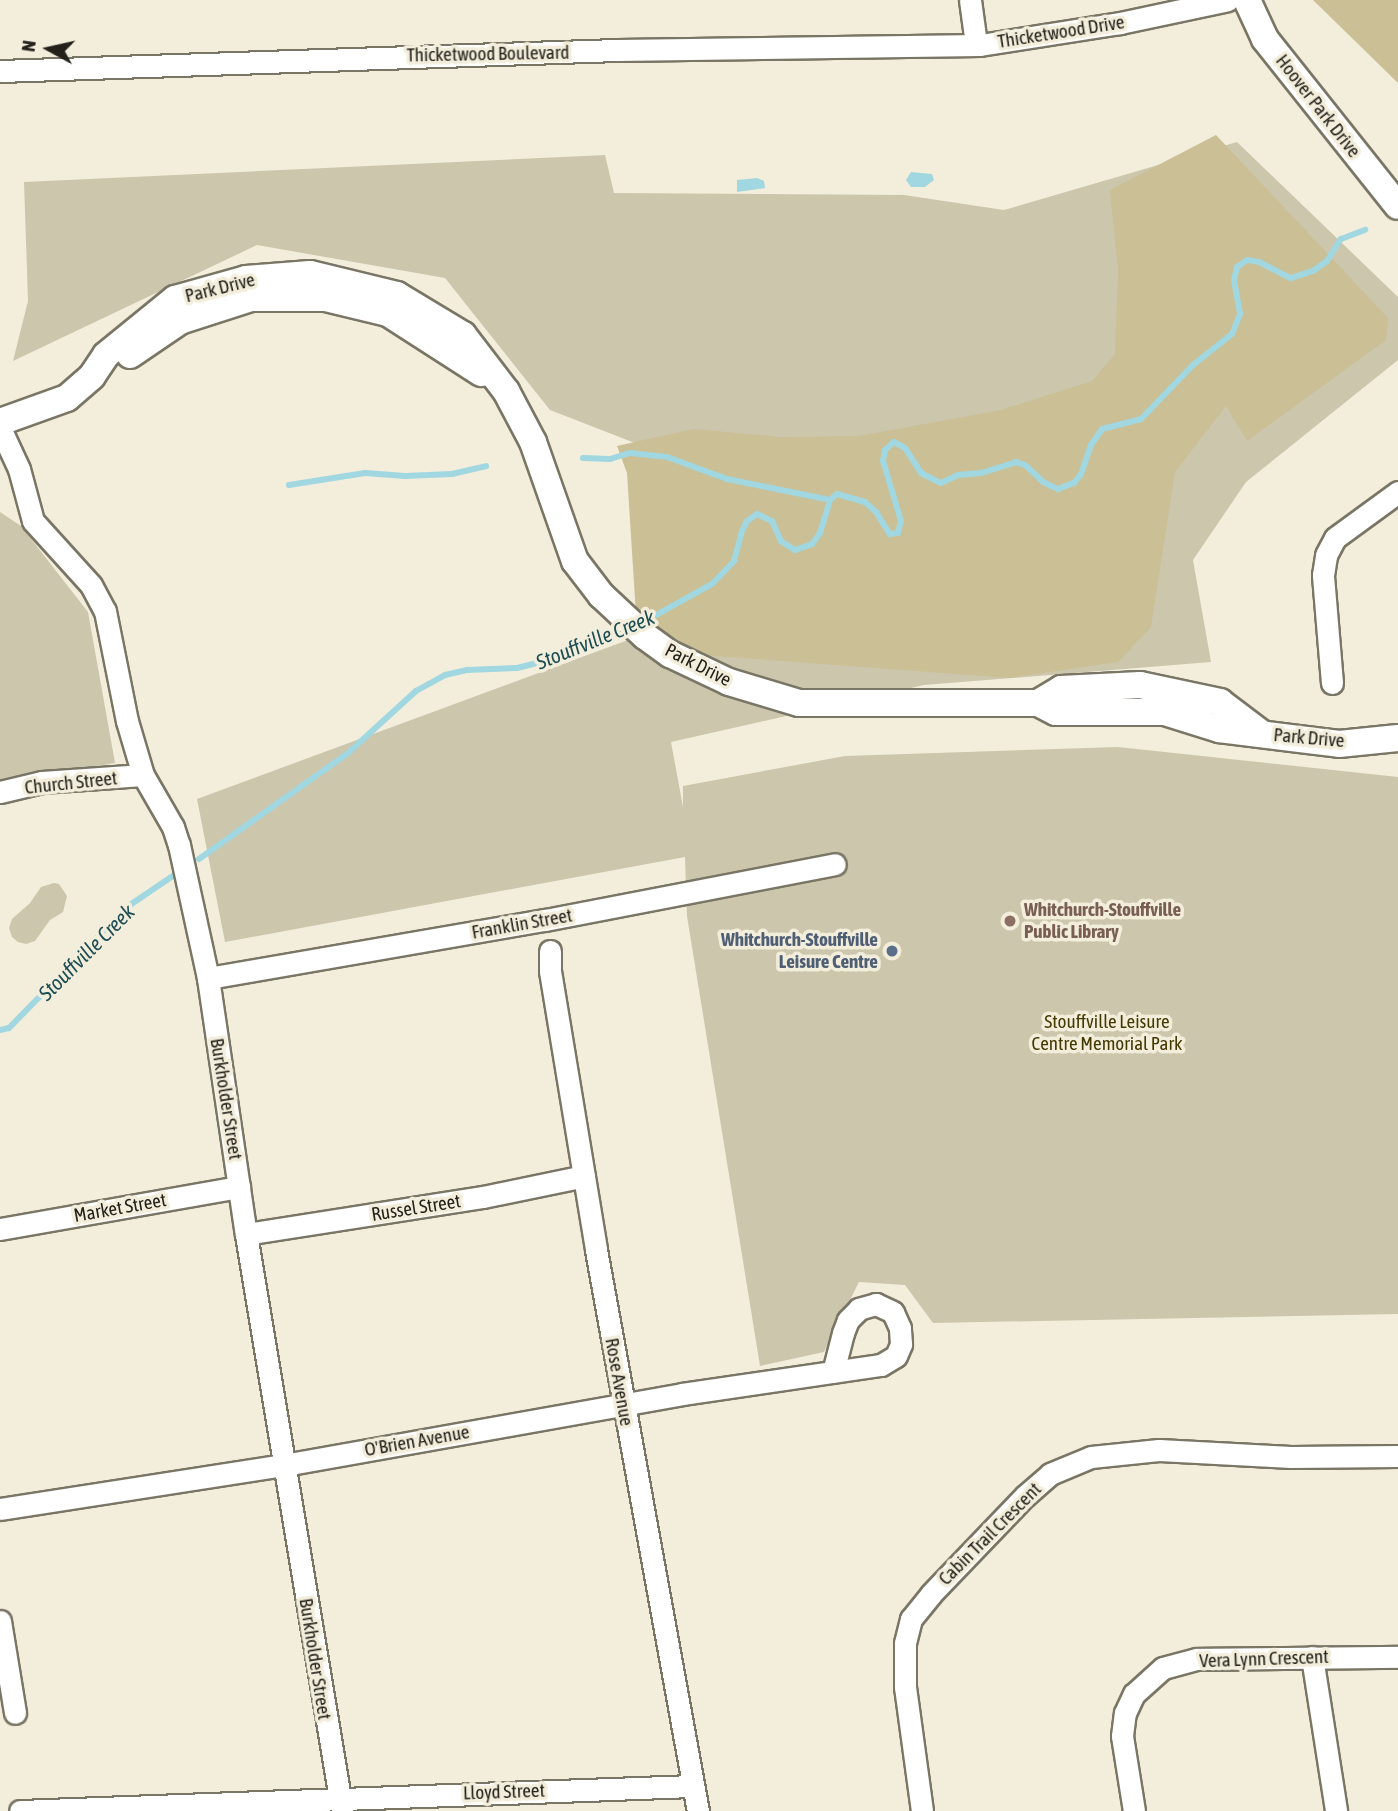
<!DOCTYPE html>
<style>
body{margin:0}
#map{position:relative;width:1398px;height:1811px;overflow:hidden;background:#f3eedb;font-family:"Asap Condensed",sans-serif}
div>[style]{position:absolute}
.green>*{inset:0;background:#ccc6ac}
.forest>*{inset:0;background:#cabf95}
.water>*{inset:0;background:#a0d7e0}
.stream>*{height:6px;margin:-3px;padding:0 3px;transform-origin:3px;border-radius:3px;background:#a0d7e0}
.roads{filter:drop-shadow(2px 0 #7a7665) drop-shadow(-2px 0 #7a7665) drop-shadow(0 2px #7a7665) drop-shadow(0 -2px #7a7665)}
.minor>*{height:21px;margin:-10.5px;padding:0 10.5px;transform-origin:10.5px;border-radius:10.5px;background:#fff}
.tertiary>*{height:26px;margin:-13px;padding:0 13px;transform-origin:13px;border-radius:13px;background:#fff}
.dots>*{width:19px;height:19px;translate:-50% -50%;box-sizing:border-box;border:4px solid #f3eedb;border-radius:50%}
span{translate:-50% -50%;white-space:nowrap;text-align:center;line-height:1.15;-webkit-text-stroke:7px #f3eedb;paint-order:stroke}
.street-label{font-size:19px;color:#23211a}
.education-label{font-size:19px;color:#785e54;font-weight:700}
.left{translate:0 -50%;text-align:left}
.service-label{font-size:19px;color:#4e5e75;font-weight:700}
.right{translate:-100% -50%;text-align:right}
.park-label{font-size:19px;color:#453902}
.water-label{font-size:21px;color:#1d4d55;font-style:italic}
.north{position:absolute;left:14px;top:14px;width:70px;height:70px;-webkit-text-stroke:5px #f3eedb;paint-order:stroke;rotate:278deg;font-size:19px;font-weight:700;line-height:28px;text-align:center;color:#23211a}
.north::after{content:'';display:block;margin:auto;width:24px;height:32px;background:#23211a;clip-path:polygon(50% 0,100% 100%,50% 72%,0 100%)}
</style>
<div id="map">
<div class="green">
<i style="clip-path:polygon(1237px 142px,1398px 297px,1398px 360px,1246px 482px,1193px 560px,1211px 662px,924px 685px,671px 742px,683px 807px,683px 786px,845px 756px,1118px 747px,1398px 777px,1398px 1314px,933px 1323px,905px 1285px,859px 1282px,824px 1352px,760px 1366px,687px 916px,685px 857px,225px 942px,197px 799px,655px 630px,658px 452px,550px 410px,445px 278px,257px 245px,13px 361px,28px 301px,24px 182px,605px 155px,614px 193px,904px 195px,1004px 210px)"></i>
<i style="clip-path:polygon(0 512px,21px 526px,88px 612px,115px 763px,0 783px)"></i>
<i style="clip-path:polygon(54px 883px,59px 884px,67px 896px,63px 912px,50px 920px,35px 941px,26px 944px,18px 942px,12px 937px,9px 928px,12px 919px,30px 903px,41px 887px)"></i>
</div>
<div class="forest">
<i style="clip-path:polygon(1313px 0,1398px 0,1398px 83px)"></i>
<i style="clip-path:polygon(1216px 135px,1388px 318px,1386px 340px,1247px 441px,1226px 406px,1175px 472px,1151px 627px,1118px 662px,1009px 678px,703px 655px,636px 615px,627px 473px,617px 446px,693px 429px,780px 437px,859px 436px,1001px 410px,1092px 381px,1115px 354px,1118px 271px,1110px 190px)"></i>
</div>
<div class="water">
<i style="clip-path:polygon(911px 172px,932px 174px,934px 180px,925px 187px,911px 187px,906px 180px)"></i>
<i style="clip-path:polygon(757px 178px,764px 181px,765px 188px,737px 192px,737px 180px)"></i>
</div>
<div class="stream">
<i style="left:583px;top:458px;width:27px;rotate:2deg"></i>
<i style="left:610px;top:459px;width:21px;rotate:-17deg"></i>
<i style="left:630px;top:453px;width:37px;rotate:6deg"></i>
<i style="left:667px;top:457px;width:64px;rotate:20.1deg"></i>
<i style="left:727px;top:479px;width:105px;rotate:11.5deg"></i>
<i style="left:289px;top:485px;width:77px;rotate:-9deg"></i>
<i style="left:365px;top:473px;width:40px;rotate:4.3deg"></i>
<i style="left:405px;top:476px;width:47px;rotate:-2.4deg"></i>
<i style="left:452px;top:474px;width:35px;rotate:-13deg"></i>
<i style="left:640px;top:624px;width:82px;rotate:-29.1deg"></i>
<i style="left:712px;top:584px;width:32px;rotate:-46deg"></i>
<i style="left:734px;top:561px;width:31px;rotate:-75deg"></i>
<i style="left:742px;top:531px;width:11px;rotate:-63deg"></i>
<i style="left:747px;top:521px;width:12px;rotate:-35deg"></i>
<i style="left:757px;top:514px;width:17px;rotate:25deg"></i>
<i style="left:772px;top:521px;width:22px;rotate:66deg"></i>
<i style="left:781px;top:541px;width:17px;rotate:33deg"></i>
<i style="left:795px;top:550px;width:18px;rotate:-19deg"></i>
<i style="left:812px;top:544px;width:14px;rotate:-54deg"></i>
<i style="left:820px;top:533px;width:34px;rotate:-73deg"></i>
<i style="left:830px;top:500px;width:9px;rotate:-41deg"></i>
<i style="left:837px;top:494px;width:29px;rotate:16deg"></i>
<i style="left:865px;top:502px;width:15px;rotate:42deg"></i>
<i style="left:876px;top:512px;width:26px;rotate:58deg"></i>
<i style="left:890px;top:534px;width:8px;rotate:-7deg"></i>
<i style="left:898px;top:533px;width:12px;rotate:-76deg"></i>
<i style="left:901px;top:521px;width:63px;rotate:-106.7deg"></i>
<i style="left:883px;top:461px;width:11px;rotate:-80deg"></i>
<i style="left:885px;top:450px;width:12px;rotate:-42deg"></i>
<i style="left:894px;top:442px;width:13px;rotate:29deg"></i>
<i style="left:905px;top:448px;width:30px;rotate:57deg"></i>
<i style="left:921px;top:473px;width:22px;rotate:27deg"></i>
<i style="left:941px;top:483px;width:19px;rotate:-25deg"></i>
<i style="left:958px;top:475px;width:23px;rotate:-5deg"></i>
<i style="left:981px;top:473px;width:37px;rotate:-17deg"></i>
<i style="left:1016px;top:462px;width:9px;rotate:18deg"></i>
<i style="left:1025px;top:465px;width:25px;rotate:43deg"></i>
<i style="left:1043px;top:482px;width:17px;rotate:25deg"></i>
<i style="left:1058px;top:489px;width:17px;rotate:-21deg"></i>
<i style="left:1074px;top:483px;width:11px;rotate:-52deg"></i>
<i style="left:1081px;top:474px;width:31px;rotate:-71deg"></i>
<i style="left:1091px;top:445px;width:19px;rotate:-55deg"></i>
<i style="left:1102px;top:429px;width:40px;rotate:-14.4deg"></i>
<i style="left:1141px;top:419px;width:75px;rotate:-46.1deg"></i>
<i style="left:1193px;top:365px;width:50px;rotate:-38.5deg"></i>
<i style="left:1232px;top:334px;width:22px;rotate:-68deg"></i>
<i style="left:1240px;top:314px;width:35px;rotate:-100deg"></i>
<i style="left:1234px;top:280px;width:13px;rotate:-77deg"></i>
<i style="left:1237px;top:267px;width:12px;rotate:-35deg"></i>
<i style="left:1247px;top:260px;width:12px;rotate:9deg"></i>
<i style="left:1259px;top:262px;width:36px;rotate:27deg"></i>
<i style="left:1291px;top:278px;width:23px;rotate:-18deg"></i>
<i style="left:1313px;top:271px;width:17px;rotate:-36deg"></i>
<i style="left:1327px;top:261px;width:26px;rotate:-58deg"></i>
<i style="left:1341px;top:239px;width:26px;rotate:-21deg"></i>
<i style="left:199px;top:859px;width:183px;rotate:-35.4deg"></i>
<i style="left:348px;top:753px;width:92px;rotate:-42.4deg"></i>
<i style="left:416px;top:691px;width:33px;rotate:-29deg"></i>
<i style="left:445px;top:675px;width:23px;rotate:-13deg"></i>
<i style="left:467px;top:670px;width:50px;rotate:-2.3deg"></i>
<i style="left:517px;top:668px;width:36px;rotate:-14deg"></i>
<i style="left:552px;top:659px;width:80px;rotate:-20.5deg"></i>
<i style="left:0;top:1030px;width:9px;rotate:-13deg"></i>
<i style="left:9px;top:1028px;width:169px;rotate:-45.7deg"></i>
<i style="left:127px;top:907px;width:57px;rotate:-34.2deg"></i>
</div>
<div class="roads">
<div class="minor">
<i style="left:970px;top:0;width:44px;rotate:82.2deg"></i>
<i style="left:0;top:71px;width:617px;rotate:-1.95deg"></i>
<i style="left:617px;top:50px;width:363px;rotate:-0.8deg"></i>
<i style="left:980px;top:45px;width:142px;rotate:-8.9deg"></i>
<i style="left:1120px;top:23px;width:110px;rotate:-12deg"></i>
<i style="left:0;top:428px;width:45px;rotate:65.1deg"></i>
<i style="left:19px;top:469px;width:54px;rotate:74.9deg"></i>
<i style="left:33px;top:521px;width:86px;rotate:47.8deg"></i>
<i style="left:91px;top:585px;width:30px;rotate:62deg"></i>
<i style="left:105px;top:611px;width:112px;rotate:78.7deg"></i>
<i style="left:127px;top:721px;width:56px;rotate:73.5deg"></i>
<i style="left:143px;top:775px;width:60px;rotate:60deg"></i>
<i style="left:173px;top:827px;width:19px;rotate:72deg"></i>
<i style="left:179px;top:845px;width:136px;rotate:77.7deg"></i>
<i style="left:208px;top:978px;width:259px;rotate:81.6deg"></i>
<i style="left:246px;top:1234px;width:585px;rotate:80.55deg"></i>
<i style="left:1332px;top:683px;width:108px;rotate:-94.8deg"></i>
<i style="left:1323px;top:575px;width:20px;rotate:-81deg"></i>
<i style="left:1326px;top:555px;width:19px;rotate:-62deg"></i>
<i style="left:1335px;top:538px;width:78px;rotate:-36.1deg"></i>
<i style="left:0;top:792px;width:43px;rotate:-13.4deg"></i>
<i style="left:42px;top:782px;width:101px;rotate:-4deg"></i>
<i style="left:550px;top:951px;width:20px;rotate:90deg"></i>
<i style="left:550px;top:971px;width:283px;rotate:80.6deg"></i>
<i style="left:596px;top:1250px;width:570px;rotate:79.7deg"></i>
<i style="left:208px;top:978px;width:342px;rotate:-9.8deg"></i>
<i style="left:545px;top:920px;width:295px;rotate:-10.9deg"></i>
<i style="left:0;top:1229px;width:243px;rotate:-10deg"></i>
<i style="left:246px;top:1234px;width:240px;rotate:-8.9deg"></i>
<i style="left:483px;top:1197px;width:103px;rotate:-11.7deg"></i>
<i style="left:0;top:1509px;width:287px;rotate:-8.8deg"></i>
<i style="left:284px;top:1465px;width:404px;rotate:-10.1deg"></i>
<i style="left:682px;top:1394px;width:201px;rotate:-8.3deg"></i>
<i style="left:881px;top:1365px;width:17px;rotate:-31deg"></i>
<i style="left:896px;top:1356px;width:13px;rotate:-67deg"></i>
<i style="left:901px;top:1344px;width:16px;rotate:-94deg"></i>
<i style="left:900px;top:1328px;width:17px;rotate:-114deg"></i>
<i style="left:893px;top:1312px;width:19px;rotate:-155deg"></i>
<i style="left:876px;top:1304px;width:18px;rotate:164deg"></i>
<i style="left:859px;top:1309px;width:16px;rotate:135deg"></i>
<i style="left:848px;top:1320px;width:14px;rotate:111deg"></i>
<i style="left:843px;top:1333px;width:40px;rotate:104.4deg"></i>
<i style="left:0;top:1621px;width:93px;rotate:80.7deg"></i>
<i style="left:1312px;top:1657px;width:156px;rotate:81.1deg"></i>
<i style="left:20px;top:1811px;width:673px;rotate:-2.13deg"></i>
<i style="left:922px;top:1811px;width:125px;rotate:-97.8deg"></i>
<i style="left:905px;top:1687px;width:44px;rotate:-90deg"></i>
<i style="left:905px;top:1643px;width:25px;rotate:-76deg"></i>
<i style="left:911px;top:1619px;width:32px;rotate:-51deg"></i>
<i style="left:931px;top:1594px;width:136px;rotate:-46.2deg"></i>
<i style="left:1025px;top:1496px;width:33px;rotate:-41deg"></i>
<i style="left:1050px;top:1474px;width:44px;rotate:-22.5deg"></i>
<i style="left:1091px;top:1457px;width:68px;rotate:-5.9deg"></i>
<i style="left:1159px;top:1450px;width:132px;rotate:3deg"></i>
<i style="left:1291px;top:1457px;width:107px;rotate:-0.5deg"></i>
<i style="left:1134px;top:1811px;width:76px;rotate:-99.1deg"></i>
<i style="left:1122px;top:1736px;width:23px;rotate:-83deg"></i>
<i style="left:1125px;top:1713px;width:21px;rotate:-65deg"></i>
<i style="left:1134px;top:1694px;width:39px;rotate:-42deg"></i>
<i style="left:1163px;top:1668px;width:35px;rotate:-15deg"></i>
<i style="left:1197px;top:1659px;width:201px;rotate:-0.6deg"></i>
</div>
<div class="tertiary">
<i style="left:1247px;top:0;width:43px;rotate:65.2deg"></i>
<i style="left:1265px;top:39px;width:213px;rotate:51.5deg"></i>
<i style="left:130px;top:355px;width:60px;rotate:-34.2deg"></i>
<i style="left:180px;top:321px;width:75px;rotate:-17.9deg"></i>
<i style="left:251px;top:298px;width:75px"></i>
<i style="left:326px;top:298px;width:64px;rotate:13.6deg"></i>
<i style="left:388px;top:313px;width:111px;rotate:32.8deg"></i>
<i style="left:0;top:422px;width:71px;rotate:-19.7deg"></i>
<i style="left:67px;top:398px;width:33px;rotate:-41deg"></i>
<i style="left:92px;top:376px;width:25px;rotate:-56deg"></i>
<i style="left:106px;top:355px;width:89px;rotate:-39.1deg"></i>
<i style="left:175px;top:299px;width:74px;rotate:-15.7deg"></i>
<i style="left:246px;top:279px;width:64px;rotate:-4.5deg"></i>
<i style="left:310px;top:274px;width:89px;rotate:13.6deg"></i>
<i style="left:397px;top:295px;width:77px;rotate:31.2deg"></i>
<i style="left:463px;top:335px;width:71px;rotate:52.5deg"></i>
<i style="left:506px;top:391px;width:58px;rotate:62.1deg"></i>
<i style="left:533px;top:442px;width:126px;rotate:70.6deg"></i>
<i style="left:575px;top:561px;width:43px;rotate:52.6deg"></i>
<i style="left:601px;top:595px;width:60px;rotate:43deg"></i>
<i style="left:645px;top:636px;width:31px;rotate:36deg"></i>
<i style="left:670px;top:654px;width:65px;rotate:25.4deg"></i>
<i style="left:729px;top:682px;width:73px;rotate:16.7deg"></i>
<i style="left:799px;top:703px;width:239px"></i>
<i style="left:1038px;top:703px;width:20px;rotate:27deg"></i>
<i style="left:1056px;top:712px;width:109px"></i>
<i style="left:1165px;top:712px;width:57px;rotate:17.5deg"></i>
<i style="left:1219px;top:729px;width:121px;rotate:7.1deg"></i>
<i style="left:1339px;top:744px;width:59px;rotate:-5.8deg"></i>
<i style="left:1038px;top:703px;width:27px;rotate:-31deg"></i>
<i style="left:1061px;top:689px;width:79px;rotate:-2.9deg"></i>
<i style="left:1140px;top:685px;width:82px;rotate:12deg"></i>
<i style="left:1220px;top:702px;width:51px;rotate:37.1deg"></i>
</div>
</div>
<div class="dots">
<i style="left:1010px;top:921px;background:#8d6e63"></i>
<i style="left:892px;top:951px;background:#5c6f8a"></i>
</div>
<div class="street-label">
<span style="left:1061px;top:32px;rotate:-9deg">Thicketwood Drive</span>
<span style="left:488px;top:54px;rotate:-1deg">Thicketwood Boulevard</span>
<span style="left:1318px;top:106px;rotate:52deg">Hoover Park Drive</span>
<span style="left:220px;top:288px;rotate:-14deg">Park Drive</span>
<span style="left:698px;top:665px;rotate:27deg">Park Drive</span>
<span style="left:1309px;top:738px;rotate:5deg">Park Drive</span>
<span style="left:71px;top:783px;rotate:-6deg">Church Street</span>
<span style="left:522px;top:924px;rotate:-10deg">Franklin Street</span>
<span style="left:226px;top:1099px;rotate:81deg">Burkholder Street</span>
<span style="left:120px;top:1208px;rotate:-10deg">Market Street</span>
<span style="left:416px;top:1208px;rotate:-9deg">Russel Street</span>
<span style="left:619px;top:1382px;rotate:80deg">Rose Avenue</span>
<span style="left:417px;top:1441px;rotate:-10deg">O'Brien Avenue</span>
<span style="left:990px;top:1534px;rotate:-45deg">Cabin Trail Crescent</span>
<span style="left:315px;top:1659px;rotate:81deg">Burkholder Street</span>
<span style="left:1264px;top:1659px;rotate:-2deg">Vera Lynn Crescent</span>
<span style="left:504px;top:1792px;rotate:-2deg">Lloyd Street</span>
</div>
<div class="education-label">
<span class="left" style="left:1024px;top:921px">Whitchurch-Stouffville<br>Public Library</span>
</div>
<div class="service-label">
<span class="right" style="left:878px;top:951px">Whitchurch-Stouffville<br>Leisure Centre</span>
</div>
<div class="park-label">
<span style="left:1107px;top:1033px">Stouffville Leisure<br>Centre Memorial Park</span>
</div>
<div class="water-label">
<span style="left:595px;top:639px;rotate:-22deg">Stouffville Creek</span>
<span style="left:86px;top:952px;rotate:-45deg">Stouffville Creek</span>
</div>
<div class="north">N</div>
</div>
